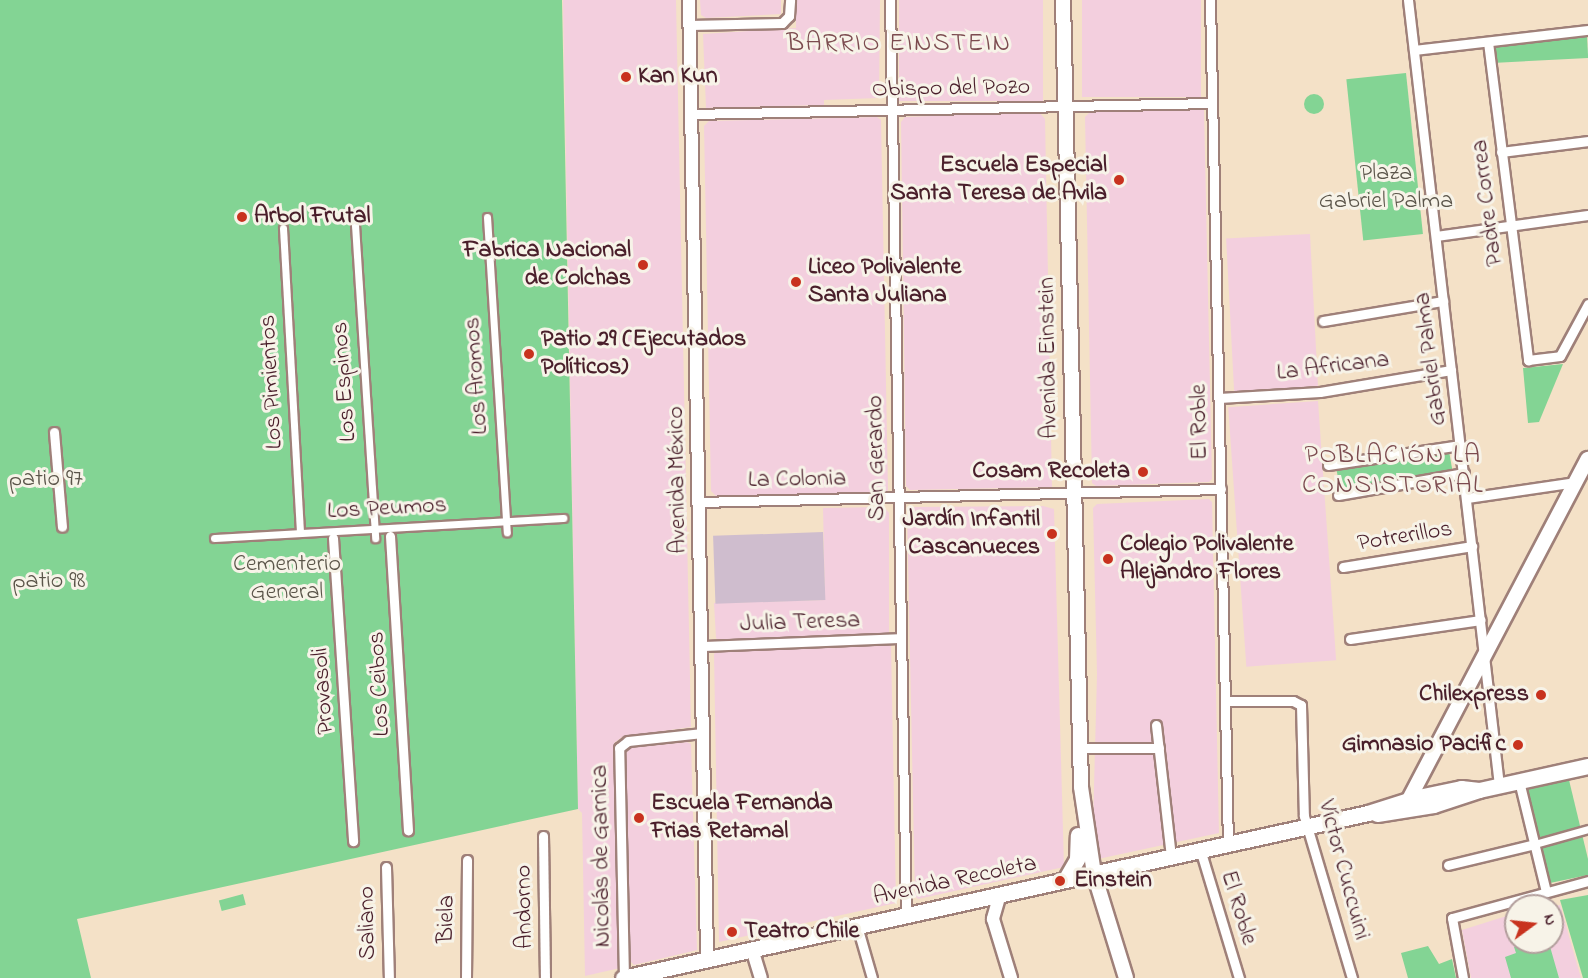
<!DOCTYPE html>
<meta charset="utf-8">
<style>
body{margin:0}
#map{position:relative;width:1588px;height:978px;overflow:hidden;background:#f4e1c7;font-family:"Indie Flower",sans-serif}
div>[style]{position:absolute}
.built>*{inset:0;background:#f3cfde;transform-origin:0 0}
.industrial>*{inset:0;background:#cfbdce;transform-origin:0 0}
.green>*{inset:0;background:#83d494;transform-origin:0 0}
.round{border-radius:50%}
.roads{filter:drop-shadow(2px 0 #9f8079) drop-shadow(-2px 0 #9f8079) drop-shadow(0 2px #9f8079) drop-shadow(0 -2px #9f8079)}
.pedestrian>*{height:7px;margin:-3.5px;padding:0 3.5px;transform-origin:3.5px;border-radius:3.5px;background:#fff}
.minor>*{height:9px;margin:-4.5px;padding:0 4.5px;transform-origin:4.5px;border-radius:4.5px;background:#fff}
.tertiary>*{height:12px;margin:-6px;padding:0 6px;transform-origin:6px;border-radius:6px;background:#fff}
.secondary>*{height:14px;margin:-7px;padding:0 7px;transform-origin:7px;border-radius:7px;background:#fff}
.primary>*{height:15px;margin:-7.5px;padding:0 7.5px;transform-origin:7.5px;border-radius:7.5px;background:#fff}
.dots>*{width:16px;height:16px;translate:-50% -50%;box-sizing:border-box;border:3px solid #f7f3e8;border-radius:50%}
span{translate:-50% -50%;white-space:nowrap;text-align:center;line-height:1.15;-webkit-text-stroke:6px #f7f3e8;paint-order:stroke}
.poi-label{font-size:24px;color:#4a1f2b;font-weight:700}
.left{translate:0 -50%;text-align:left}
.right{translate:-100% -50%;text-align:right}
.street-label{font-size:24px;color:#4a1f2b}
.park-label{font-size:24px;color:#5b554a}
.neighbourhood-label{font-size:26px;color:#7c4b4f;letter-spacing:1.5px}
.north{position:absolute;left:1504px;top:894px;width:60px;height:60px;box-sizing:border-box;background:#f7f3e8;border:2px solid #b29e9c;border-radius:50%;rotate:75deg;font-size:16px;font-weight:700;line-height:24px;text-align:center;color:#4a1f2b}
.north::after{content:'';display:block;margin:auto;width:21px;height:27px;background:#c8321e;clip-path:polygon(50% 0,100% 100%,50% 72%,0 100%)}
</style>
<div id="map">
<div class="built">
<i style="clip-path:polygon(563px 0,676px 0,691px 727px,622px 737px,614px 743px,620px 968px,585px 976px,582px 813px,578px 809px)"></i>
<i style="clip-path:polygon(700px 0,781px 0,781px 14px,706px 18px,701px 15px)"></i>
<i style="clip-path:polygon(796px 0,880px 0,879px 98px,824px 100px,824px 105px,706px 108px,703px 34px,796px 28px)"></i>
<i style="left:899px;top:0;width:144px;height:101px"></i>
<i style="left:1082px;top:0;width:119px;height:97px"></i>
<i style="clip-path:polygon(1200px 108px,1204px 110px,1212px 479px,1209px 482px,1096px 486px,1092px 483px,1085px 117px,1090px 112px)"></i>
<i style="clip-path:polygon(1039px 112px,1045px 119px,1052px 487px,910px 490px,906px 486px,901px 122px,905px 117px)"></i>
<i style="clip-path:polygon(877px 117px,881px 120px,888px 490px,885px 493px,716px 496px,711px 491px,704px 126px,709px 121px)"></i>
<i style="left:1310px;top:234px;width:153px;height:84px;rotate:87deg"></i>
<i style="left:1318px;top:401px;width:260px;height:90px;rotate:86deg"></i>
<i style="clip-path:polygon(1209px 499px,1212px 502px,1219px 833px,1098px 859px,1093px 825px,1097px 674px,1093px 508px,1097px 504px)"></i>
<i style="clip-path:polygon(1043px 506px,1054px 509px,1064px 867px,918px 899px,915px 896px,907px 512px,911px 507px)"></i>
<i style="clip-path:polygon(884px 507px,889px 513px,889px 634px,719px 641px,716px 638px,714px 603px,825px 600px,823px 508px)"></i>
<i style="clip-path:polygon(888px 642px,891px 644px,896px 903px,719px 942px,714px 654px,718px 650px)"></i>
<i style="clip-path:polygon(687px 742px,691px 744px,697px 950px,634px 965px,630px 961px,626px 753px,629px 748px)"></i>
<i style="clip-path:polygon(1560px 905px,1581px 978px,1471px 978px,1462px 930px,1516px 913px,1516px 942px,1552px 942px,1552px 907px)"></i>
</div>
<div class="industrial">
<i style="left:823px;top:532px;width:68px;height:110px;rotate:88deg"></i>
</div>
<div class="green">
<i style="clip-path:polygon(0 0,562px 0,578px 809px,77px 919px,91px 978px,0 978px)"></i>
<i style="left:1587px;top:36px;width:22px;height:96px;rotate:87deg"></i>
<i style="left:1406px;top:73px;width:162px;height:60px;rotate:84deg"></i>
<i class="round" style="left:1304px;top:94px;width:20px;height:20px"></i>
<i style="clip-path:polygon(1563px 364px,1539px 422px,1528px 423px,1523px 368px)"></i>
<i style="left:1449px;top:451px;width:23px;height:114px;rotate:80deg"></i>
<i style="clip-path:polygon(1569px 780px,1588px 859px,1588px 875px,1550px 883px,1526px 790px)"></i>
<i style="left:243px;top:894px;width:11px;height:25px;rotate:75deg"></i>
<i style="clip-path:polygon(1588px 895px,1588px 978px,1583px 978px,1560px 900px)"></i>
<i style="clip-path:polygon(1532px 942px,1549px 943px,1559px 978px,1511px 978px,1505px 957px,1516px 953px,1514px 947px)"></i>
<i style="clip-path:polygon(1428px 946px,1439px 964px,1452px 959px,1456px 978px,1408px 978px,1401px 953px)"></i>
</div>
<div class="roads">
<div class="pedestrian">
<i style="left:487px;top:217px;width:316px;rotate:86.4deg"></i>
<i style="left:355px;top:225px;width:314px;rotate:86.3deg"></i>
<i style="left:283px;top:228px;width:305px;rotate:86.8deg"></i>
<i style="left:214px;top:538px;width:350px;rotate:-3.3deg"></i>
<i style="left:1535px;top:844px;width:55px;rotate:-15.8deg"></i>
</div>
<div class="minor">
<i style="left:890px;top:0;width:915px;rotate:89deg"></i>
<i style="left:1210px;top:0;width:843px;rotate:88.78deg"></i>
<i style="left:1408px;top:0;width:790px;rotate:83.39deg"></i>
<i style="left:690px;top:25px;width:92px;rotate:-1.2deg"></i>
<i style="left:782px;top:23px;width:10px;rotate:-45deg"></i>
<i style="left:789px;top:16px;width:16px;rotate:-86deg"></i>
<i style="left:1488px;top:42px;width:321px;rotate:82.8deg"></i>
<i style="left:1528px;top:360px;width:32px;rotate:-7deg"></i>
<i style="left:1560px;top:356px;width:59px;rotate:-61.7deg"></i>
<i style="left:1414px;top:50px;width:175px;rotate:-6.6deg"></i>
<i style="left:691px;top:114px;width:521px;rotate:-1.21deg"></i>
<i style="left:1501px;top:152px;width:88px;rotate:-7.2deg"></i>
<i style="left:1436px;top:236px;width:153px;rotate:-7.9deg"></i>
<i style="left:1323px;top:321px;width:122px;rotate:-9.5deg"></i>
<i style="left:1219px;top:398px;width:101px;rotate:-3.4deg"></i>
<i style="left:1320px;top:392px;width:133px;rotate:-9.5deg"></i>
<i style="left:54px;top:432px;width:95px;rotate:85.2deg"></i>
<i style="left:1328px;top:465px;width:134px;rotate:-8.6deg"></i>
<i style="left:1338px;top:495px;width:128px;rotate:-9.9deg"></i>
<i style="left:1467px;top:498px;width:110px;rotate:-8.4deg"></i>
<i style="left:699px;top:502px;width:522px;rotate:-1.43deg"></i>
<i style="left:390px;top:536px;width:295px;rotate:86.5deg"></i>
<i style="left:333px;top:538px;width:304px;rotate:86.2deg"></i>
<i style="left:1343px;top:567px;width:131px;rotate:-9.2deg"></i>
<i style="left:1350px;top:639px;width:132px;rotate:-8.3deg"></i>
<i style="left:702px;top:646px;width:198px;rotate:-2.3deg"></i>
<i style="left:1225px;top:701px;width:68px"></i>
<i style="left:1293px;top:701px;width:9px;rotate:27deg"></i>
<i style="left:1301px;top:705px;width:111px;rotate:88.5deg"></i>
<i style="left:1304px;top:816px;width:169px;rotate:73.5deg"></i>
<i style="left:1156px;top:725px;width:132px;rotate:83.5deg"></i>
<i style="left:1080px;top:748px;width:79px"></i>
<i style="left:1519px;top:781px;width:114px;rotate:76.3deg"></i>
<i style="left:543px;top:836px;width:142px;rotate:89.2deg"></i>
<i style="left:1200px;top:849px;width:135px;rotate:73.2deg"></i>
<i style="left:1448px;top:865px;width:89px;rotate:-13.6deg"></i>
<i style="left:386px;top:867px;width:111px;rotate:88.5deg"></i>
<i style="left:857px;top:926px;width:54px;rotate:73.9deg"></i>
<i style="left:466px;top:978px;width:118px;rotate:-89.5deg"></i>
<i style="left:624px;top:978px;width:230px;rotate:-91.2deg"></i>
<i style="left:619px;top:748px;width:11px;rotate:-38deg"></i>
<i style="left:628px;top:741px;width:75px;rotate:-6.1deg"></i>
<i style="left:1463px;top:978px;width:61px;rotate:-100.4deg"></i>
<i style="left:1452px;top:918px;width:141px;rotate:-15.2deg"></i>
</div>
<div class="tertiary">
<i style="left:689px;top:0;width:959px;rotate:88.92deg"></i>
<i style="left:1000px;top:894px;width:26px;rotate:106deg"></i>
<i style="left:993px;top:919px;width:62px;rotate:73deg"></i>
<i style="left:752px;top:949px;width:30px;rotate:73deg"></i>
</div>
<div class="secondary">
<i style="left:1063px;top:0;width:787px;rotate:88.69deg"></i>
<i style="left:1081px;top:787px;width:88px;rotate:81.5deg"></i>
<i style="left:1094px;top:874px;width:109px;rotate:72.9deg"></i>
<i style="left:1406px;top:805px;width:391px;rotate:-62.3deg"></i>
</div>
<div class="primary">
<i style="left:1377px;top:814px;width:57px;rotate:-9.1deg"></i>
<i style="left:1433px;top:805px;width:48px;rotate:-18.1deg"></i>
<i style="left:1479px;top:790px;width:112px;rotate:-12.4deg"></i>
<i style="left:1065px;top:880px;width:24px;rotate:-60deg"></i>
<i style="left:1077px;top:859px;width:24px;rotate:-88deg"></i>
<i style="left:623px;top:978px;width:763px;rotate:-12.49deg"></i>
<i style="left:1368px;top:813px;width:52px;rotate:-17.7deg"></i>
<i style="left:1418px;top:797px;width:44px;rotate:-11.8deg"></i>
<i style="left:1461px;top:788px;width:18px;rotate:6deg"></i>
</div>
</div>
<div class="dots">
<i style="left:626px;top:77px;background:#c8321e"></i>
<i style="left:1119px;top:180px;background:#c8321e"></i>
<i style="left:242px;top:217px;background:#c8321e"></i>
<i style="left:643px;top:265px;background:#c8321e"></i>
<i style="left:796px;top:282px;background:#c8321e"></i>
<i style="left:529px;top:354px;background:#c8321e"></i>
<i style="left:1143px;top:472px;background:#c8321e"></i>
<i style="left:1052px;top:534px;background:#c8321e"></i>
<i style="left:1108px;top:559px;background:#c8321e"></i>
<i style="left:1541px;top:695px;background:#c8321e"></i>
<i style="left:1518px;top:745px;background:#c8321e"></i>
<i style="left:639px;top:818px;background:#c8321e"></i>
<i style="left:1060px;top:881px;background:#c8321e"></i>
<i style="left:732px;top:932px;background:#c8321e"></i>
</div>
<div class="poi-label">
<span class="left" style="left:638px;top:77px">Kan Kun</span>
<span class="right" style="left:1107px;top:180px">Escuela Especial<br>Santa Teresa de Avila</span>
<span class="left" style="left:254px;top:217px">Arbol Frutal</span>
<span class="right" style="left:631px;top:265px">Fabrica Nacional<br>de Colchas</span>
<span class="left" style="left:808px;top:282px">Liceo Polivalente<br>Santa Juliana</span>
<span class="left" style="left:541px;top:354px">Patio 29 (Ejecutados<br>Políticos)</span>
<span class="right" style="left:1130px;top:472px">Cosam Recoleta</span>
<span class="right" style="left:1040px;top:534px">Jardín Infantil<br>Cascanueces</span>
<span class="left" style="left:1120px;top:559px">Colegio Polivalente<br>Alejandro Flores</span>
<span class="right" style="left:1529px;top:695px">Chilexpress</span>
<span class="right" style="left:1506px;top:745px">Gimnasio Pacific</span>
<span class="left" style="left:651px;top:818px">Escuela Fernanda<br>Frias Retamal</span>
<span class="left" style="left:1074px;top:881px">Einstein</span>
<span class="left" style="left:744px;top:932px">Teatro Chile</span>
</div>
<div class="street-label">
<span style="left:951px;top:89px;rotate:-1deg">Obispo del Pozo</span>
<span style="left:1488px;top:203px;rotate:-97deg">Padre Correa</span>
<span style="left:1049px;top:358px;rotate:-91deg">Avenida Einstein</span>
<span style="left:1431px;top:359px;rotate:-97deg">Gabriel Palma</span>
<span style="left:1333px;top:367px;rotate:-7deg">La Africana</span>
<span style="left:477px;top:376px;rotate:-94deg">Los Aromos</span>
<span style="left:272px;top:382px;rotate:-93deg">Los Pimientos</span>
<span style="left:345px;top:382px;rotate:-94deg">Los Espinos</span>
<span style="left:1200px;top:422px;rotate:-91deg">El Roble</span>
<span style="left:877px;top:458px;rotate:-91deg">San Gerardo</span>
<span style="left:678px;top:480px;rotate:-91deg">Avenida México</span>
<span style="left:797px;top:480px;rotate:-1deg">La Colonia</span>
<span style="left:387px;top:509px;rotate:-3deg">Los Peumos</span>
<span style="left:1405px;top:537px;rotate:-9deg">Potrerillos</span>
<span style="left:800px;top:623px;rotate:-2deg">Julia Teresa</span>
<span style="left:380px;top:684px;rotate:-93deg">Los Ceibos</span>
<span style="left:324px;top:691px;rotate:-94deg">Provasoli</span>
<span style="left:602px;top:856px;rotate:-91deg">Nicolás de Garnica</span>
<span style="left:1343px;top:870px;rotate:75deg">Víctor Cuccuini</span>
<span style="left:955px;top:881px;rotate:-12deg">Avenida Recoleta</span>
<span style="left:525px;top:907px;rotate:-91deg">Andorno</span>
<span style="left:1238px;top:908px;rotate:73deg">El Roble</span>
<span style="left:447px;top:919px;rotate:-89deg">Biela</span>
<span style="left:368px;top:923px;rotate:-91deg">Saliano</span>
</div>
<div class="park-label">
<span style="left:1386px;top:188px">Plaza<br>Gabriel Palma</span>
<span style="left:46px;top:480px">patio 97</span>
<span style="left:287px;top:579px">Cementerio<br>General</span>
<span style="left:49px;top:582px">patio 98</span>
</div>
<div class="neighbourhood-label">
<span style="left:899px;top:45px">BARRIO EINSTEIN</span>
<span style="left:1393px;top:472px">POBLACIÓN LA<br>CONSISTORIAL</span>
</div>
<div class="north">N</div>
</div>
